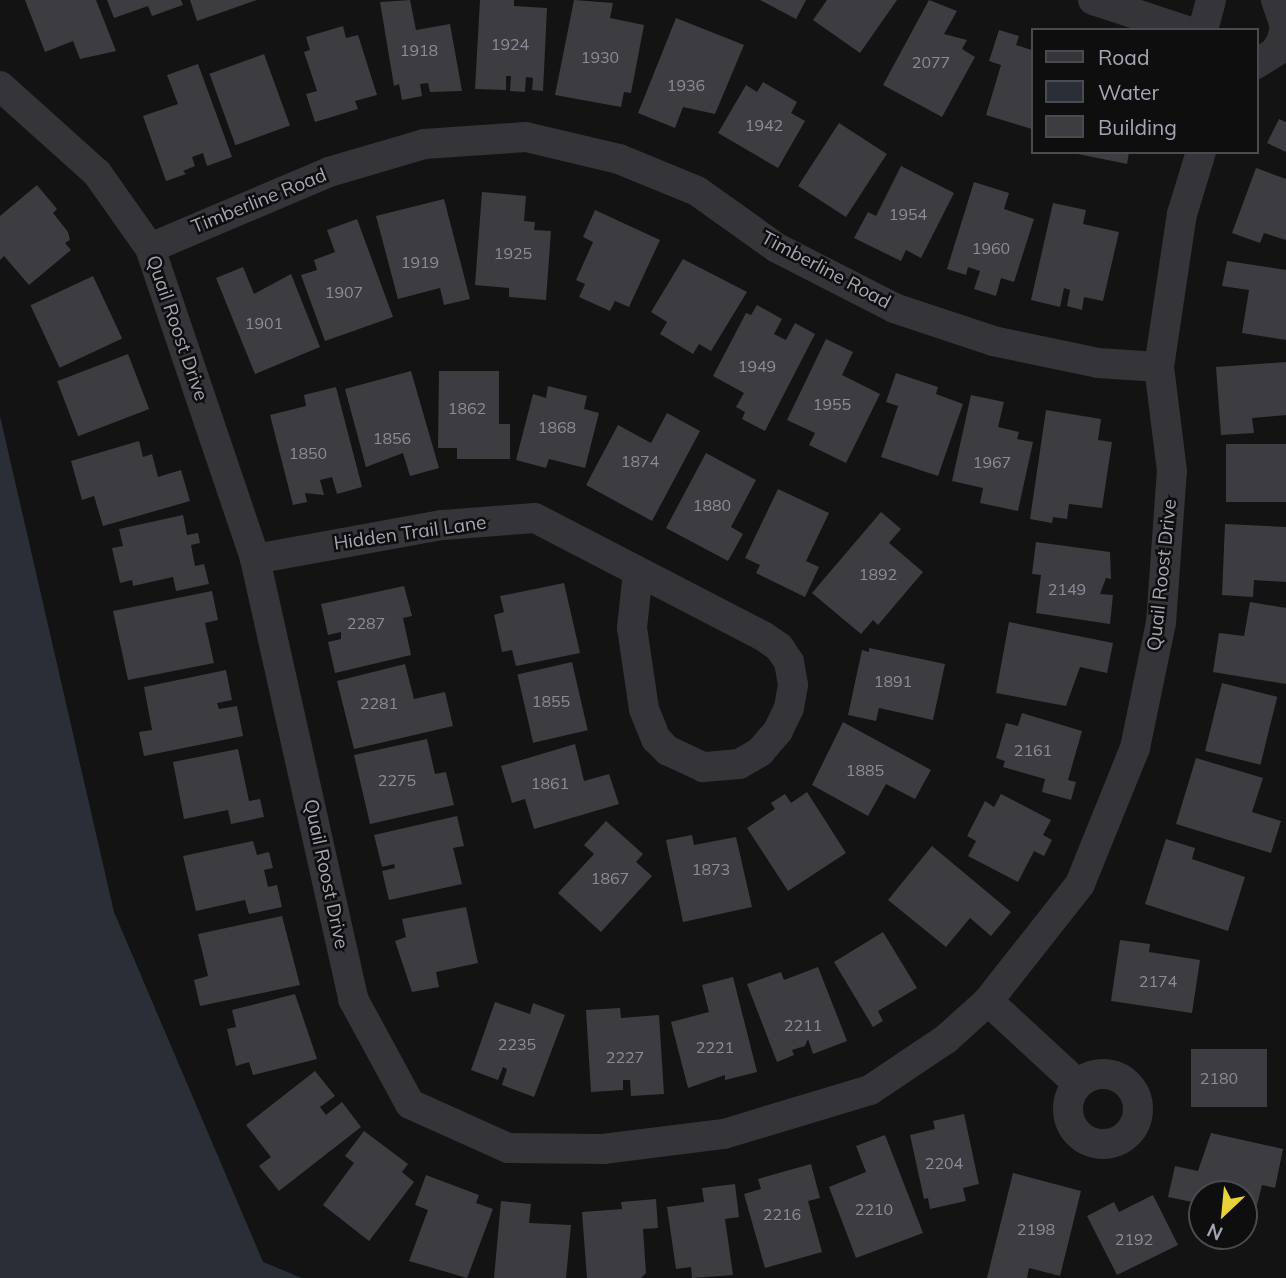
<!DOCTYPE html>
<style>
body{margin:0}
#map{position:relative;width:1286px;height:1278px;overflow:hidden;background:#131314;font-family:Mulish,sans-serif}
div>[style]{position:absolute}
.water>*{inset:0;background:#2a2e37}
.building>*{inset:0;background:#3d3d41;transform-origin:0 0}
.minor>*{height:30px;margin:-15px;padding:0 15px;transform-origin:15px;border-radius:15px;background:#343439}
.minor>.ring{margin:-15px;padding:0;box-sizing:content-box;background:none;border:30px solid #343439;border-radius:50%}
span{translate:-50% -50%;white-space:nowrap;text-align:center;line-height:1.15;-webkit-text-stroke:5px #0e0e0f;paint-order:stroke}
.number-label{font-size:16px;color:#8b8c97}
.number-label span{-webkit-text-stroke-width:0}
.street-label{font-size:19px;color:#a5a6b4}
.legend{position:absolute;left:1031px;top:28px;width:228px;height:126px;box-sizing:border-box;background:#0e0e0f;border:2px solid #4a4b51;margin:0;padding:9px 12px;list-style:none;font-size:21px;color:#a5a6b4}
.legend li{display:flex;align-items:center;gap:14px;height:35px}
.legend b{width:35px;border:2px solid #4a4b51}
.north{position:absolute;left:1188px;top:1180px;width:70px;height:70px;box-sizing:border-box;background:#0e0e0f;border:2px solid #4a4b51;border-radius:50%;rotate:206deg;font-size:19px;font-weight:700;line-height:28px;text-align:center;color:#a5a6b4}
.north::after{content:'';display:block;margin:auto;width:24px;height:32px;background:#e7d237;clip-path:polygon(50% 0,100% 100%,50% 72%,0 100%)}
</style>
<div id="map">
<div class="water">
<i style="clip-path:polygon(0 416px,114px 912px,263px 1262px,302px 1278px,0 1278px)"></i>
</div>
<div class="building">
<i style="clip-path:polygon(25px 0,96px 0,116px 51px,80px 59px,73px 41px,45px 52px)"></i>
<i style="clip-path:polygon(107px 0,181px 0,183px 5px,152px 16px,148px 6px,114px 18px)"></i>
<i style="clip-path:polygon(190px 0,257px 0,197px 21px)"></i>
<i style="clip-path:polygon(410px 0,416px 30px,450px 24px,462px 91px,430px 92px,428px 83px,420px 84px,422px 96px,402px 100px,399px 84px,394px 86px,380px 2px)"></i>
<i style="clip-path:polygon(480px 0,514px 0,514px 6px,547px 8px,543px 91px,532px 90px,533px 78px,526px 77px,525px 92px,510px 91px,511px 76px,506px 76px,506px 90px,475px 89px)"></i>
<i style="clip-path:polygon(574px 0,613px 3px,610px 18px,644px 25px,631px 93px,624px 92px,621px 107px,555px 95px)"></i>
<i style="clip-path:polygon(760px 0,806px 0,796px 19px)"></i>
<i style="clip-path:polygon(827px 0,897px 0,860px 53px,813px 20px)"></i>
<i style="clip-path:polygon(929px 0,957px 11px,944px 34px,967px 40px,962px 49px,975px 57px,942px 117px,883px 85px)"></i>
<i style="clip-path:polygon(676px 18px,744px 45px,715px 114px,683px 107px,675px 128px,638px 113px)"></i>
<i style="clip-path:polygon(343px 26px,346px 38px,358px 35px,377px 95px,355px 101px,358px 109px,315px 122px,306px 94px,317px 91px,304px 52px,310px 50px,306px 37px)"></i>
<i style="clip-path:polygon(999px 30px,1019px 36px,1016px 45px,1032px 50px,1032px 129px,986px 115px,1001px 65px,989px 61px)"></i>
<i style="left:264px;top:54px;width:76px;height:58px;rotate:70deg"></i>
<i style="clip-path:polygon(198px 64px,232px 157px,207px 166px,203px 153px,192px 157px,195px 166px,183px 171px,186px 174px,166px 181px,143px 116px,178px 104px,167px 75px)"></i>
<i style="clip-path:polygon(763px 82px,797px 102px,791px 113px,805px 121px,778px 168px,718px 133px,746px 85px,757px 92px)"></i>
<i style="clip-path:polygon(1279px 119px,1286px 122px,1286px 152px,1267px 143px)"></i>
<i style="left:839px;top:123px;width:57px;height:75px;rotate:33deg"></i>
<i style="clip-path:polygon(1068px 152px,1129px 152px,1127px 164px)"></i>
<i style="clip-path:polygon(901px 166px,954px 193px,921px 258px,906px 250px,901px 261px,854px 238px,868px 212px,876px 216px)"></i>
<i style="clip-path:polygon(1256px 168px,1286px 179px,1286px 240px,1264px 233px,1260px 243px,1232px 233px)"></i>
<i style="clip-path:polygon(974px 182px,1009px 193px,1004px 209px,1034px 219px,1014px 282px,1001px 278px,996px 296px,974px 289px,980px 271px,968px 267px,966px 275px,947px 269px)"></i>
<i style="clip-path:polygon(37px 185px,57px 209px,53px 213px,68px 232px,70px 240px,65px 243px,71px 250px,29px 285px,4px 256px,0 260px,0 216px)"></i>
<i style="clip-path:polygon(482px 192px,526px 196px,524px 221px,535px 222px,534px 230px,551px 231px,546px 300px,509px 297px,509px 288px,475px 285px)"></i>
<i style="clip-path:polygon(444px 199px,470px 299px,444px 305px,440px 288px,398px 299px,376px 216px)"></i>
<i style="clip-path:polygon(1053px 203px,1086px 210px,1083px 224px,1119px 232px,1103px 301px,1084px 297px,1082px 310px,1067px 306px,1070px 290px,1064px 288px,1060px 307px,1031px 300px)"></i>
<i style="clip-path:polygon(595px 210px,660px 240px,629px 307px,615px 301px,610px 311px,579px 297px,585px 284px,576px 280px,593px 242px,583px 237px)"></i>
<i style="clip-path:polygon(357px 219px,393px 317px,325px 341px,301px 275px,317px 270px,314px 260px,335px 252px,327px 230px)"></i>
<i style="clip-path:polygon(683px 259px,747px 292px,711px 351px,699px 344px,693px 354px,660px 334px,667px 322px,651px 312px)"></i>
<i style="clip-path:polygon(1227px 261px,1286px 270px,1286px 340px,1242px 333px,1249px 290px,1222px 286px)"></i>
<i style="clip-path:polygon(243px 267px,254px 294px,291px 274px,320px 347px,255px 374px,216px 278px)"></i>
<i style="left:93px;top:276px;width:69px;height:69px;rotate:65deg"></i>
<i style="clip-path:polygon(757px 305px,782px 319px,774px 334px,786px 340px,795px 323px,815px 334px,765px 431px,742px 419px,745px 412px,736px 407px,744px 393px,713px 376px,746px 313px,751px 315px)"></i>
<i style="clip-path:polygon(826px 339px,853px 352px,842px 375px,880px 394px,846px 463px,809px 445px,815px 433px,787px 420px)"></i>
<i style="left:128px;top:354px;width:59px;height:76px;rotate:69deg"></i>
<i style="clip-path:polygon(1286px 362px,1286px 415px,1252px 418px,1254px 433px,1221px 435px,1216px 367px)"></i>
<i style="clip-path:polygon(411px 371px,439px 468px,410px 476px,403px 453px,366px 467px,345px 389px)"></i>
<i style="clip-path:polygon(439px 371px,499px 371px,499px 424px,510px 424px,510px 459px,457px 459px,457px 448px,438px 448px)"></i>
<i style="clip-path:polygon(896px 373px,938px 387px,936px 394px,963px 404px,938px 476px,881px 457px,898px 406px,886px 402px)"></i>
<i style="clip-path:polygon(548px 386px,587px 396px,584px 409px,599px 413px,585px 468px,549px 459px,546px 468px,516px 460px,533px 394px,546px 398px)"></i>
<i style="clip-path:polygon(336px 387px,362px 487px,337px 494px,332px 477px,320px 480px,324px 495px,305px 493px,307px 502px,293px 505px,270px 415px,306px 406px,304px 395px)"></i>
<i style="clip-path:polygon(971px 395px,1004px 402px,998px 427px,1019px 432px,1017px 439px,1033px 442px,1018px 511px,980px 503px,983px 488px,952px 481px)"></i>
<i style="clip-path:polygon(1046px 410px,1101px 419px,1098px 440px,1112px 442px,1102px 508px,1069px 504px,1067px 519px,1053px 517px,1052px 523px,1030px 519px)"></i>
<i style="clip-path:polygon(667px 413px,700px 431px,652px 521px,586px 485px,618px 425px,651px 443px)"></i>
<i style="clip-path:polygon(139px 441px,143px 457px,152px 454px,158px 477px,181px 470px,190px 501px,103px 526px,94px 496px,82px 500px,71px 461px)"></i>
<i style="left:1286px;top:444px;width:58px;height:60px;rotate:90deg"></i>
<i style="clip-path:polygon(706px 453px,756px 480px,731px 527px,743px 534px,728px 561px,666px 528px)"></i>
<i style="clip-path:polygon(778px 489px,829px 513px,806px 561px,819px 567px,805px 597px,756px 573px,760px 565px,745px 558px)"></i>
<i style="clip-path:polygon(881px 512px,901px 529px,889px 543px,923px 572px,878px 625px,873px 620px,861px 634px,812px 593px)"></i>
<i style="clip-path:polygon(183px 515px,187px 535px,198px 533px,200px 543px,191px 545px,195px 566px,204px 564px,209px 584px,176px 591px,173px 577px,133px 586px,132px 580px,120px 583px,112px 548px,123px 546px,119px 529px)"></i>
<i style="clip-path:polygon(1225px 524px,1286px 527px,1286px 582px,1254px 580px,1253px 597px,1222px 595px)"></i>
<i style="clip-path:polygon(1036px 542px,1110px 552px,1111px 579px,1106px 578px,1100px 594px,1113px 595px,1110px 624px,1036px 613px,1041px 575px,1032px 574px)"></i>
<i style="clip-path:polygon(564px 583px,580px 653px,516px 666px,512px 650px,502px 652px,494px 615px,504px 612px,500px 596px)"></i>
<i style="clip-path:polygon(404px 586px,412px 616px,403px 618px,411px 655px,335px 673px,328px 642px,341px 639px,341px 632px,328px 635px,321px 604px)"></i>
<i style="clip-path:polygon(212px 591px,218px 620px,205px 623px,214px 663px,128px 680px,113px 611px)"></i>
<i style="clip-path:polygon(1250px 602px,1286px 608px,1286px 684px,1213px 672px,1219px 633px,1244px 636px)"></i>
<i style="clip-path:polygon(1009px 622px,1113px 643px,1107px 673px,1080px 667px,1066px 706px,996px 693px)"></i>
<i style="clip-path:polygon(869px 648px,945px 664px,933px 720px,879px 708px,876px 721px,848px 715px,862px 650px,869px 652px)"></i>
<i style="left:572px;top:662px;width:70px;height:56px;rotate:77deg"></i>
<i style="clip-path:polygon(405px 664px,414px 699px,445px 692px,453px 726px,354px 749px,337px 681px)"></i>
<i style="clip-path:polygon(226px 670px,232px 700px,217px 703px,219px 709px,237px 706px,243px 736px,144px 756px,139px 732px,152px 730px,144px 687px)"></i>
<i style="left:1222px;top:683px;width:57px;height:70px;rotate:14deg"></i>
<i style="clip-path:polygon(1022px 713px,1082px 731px,1068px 780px,1076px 782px,1071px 800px,1042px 792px,1045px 779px,1003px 767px,1005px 761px,996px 758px,1006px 723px,1018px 726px)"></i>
<i style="clip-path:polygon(843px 722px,931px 770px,915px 799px,886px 784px,868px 816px,812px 785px)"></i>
<i style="clip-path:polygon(427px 739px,435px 774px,446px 772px,454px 805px,370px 824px,354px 755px)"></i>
<i style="clip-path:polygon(575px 744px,584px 781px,609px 774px,619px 804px,534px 829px,525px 799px,512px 803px,501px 766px)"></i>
<i style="clip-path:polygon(238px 749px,249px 801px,260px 799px,264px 817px,231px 824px,228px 810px,184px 819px,173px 762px)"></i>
<i style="clip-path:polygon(1196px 758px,1263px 778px,1252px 812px,1281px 821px,1271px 853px,1176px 824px)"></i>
<i style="clip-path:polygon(807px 792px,846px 853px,788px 891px,747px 828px,775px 809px,771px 803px,785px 794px,791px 803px)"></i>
<i style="clip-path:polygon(1001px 794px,1051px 820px,1043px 835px,1052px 840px,1044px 856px,1034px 851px,1018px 882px,968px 856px,976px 841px,967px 836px,985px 801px,994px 807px)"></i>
<i style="clip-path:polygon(457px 816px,464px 846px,453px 848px,462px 884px,389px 900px,382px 871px,395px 868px,394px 864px,382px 867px,374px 835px)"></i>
<i style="clip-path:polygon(606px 821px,643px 854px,636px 862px,652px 876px,601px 932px,558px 893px,594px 854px,584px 845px)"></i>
<i style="clip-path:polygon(692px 835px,694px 845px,736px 837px,752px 907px,683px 922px,666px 840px)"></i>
<i style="clip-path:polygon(1166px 839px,1195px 848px,1192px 859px,1245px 877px,1228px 931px,1145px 904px)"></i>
<i style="clip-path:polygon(253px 841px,257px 855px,269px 852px,273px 868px,264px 870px,268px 887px,277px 885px,282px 907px,249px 914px,245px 900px,196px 911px,183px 856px)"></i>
<i style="clip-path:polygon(932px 846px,1011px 912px,991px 936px,970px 918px,946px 947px,888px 900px)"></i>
<i style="clip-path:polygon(466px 907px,478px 963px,436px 972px,439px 987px,412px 992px,395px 941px,406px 937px,402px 919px)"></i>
<i style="clip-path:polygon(282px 916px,300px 985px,200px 1006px,194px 980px,208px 976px,198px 934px)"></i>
<i style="clip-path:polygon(883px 932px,917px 988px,878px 1011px,883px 1021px,873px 1027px,834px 962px)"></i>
<i style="clip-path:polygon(1120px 940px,1150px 944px,1149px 952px,1200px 960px,1192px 1013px,1111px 1001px)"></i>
<i style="clip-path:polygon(818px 967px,847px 1041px,813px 1054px,808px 1039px,805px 1046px,792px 1050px,794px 1055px,777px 1062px,747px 984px,781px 972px,784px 980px)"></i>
<i style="clip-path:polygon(733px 977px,757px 1072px,725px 1080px,725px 1075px,688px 1088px,671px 1022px,709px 1012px,702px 985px)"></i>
<i style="clip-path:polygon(295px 994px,317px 1059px,253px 1075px,249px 1062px,236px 1066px,227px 1029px,236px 1027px,232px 1010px)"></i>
<i style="clip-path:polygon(495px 1002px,530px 1014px,533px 1003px,565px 1015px,534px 1097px,502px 1085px,507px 1069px,503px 1067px,498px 1080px,471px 1070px)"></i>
<i style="clip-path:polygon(620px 1008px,621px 1018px,659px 1015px,664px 1094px,631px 1096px,630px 1080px,623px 1080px,623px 1090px,591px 1092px,586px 1010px)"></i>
<i style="left:1191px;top:1049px;width:76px;height:58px"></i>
<i style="clip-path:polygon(315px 1071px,335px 1096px,320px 1107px,326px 1115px,342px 1102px,361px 1127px,279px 1191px,259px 1166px,271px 1157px,246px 1125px)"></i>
<i style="clip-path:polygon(964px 1114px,979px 1184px,963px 1188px,966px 1201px,930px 1209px,928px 1198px,924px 1199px,910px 1135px,935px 1129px,933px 1121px)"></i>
<i style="clip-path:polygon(364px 1131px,408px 1164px,402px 1172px,414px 1182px,369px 1241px,323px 1205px,354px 1163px,345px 1156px)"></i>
<i style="clip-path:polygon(1211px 1133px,1283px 1149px,1275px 1188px,1262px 1185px,1254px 1217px,1244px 1214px,1244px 1194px,1202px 1194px,1202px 1204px,1168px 1197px,1175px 1166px,1198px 1171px)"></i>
<i style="clip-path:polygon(885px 1135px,923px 1233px,856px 1258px,829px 1187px,866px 1172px,856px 1146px)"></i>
<i style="clip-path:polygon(811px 1164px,820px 1198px,808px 1201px,822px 1252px,765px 1268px,744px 1194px,761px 1189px,758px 1179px)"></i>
<i style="clip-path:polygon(1013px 1173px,1081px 1191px,1060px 1276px,1029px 1268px,1027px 1278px,987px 1278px)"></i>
<i style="clip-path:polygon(426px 1175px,479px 1195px,476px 1203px,493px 1209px,467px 1278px,409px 1261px,428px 1210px,415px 1205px)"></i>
<i style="clip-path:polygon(735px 1184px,739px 1217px,725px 1219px,733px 1275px,692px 1278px,691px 1267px,676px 1269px,667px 1207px,704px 1202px,702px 1188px)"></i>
<i style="clip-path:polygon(1153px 1195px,1178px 1245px,1117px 1275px,1087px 1216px,1114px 1202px,1119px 1212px)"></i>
<i style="clip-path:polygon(656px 1199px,658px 1228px,643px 1229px,646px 1273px,641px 1278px,587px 1278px,582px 1212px,622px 1209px,621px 1202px)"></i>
<i style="clip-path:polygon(501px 1201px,531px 1204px,529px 1223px,571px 1225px,566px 1278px,494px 1278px)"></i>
</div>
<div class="minor">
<i style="left:1093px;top:0;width:97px;rotate:18.1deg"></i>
<i style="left:1203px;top:30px;width:31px;rotate:-75deg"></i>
<i style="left:1256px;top:64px;width:22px;rotate:-32deg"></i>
<i style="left:1275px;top:52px;width:14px;rotate:-60deg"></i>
<i style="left:1282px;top:40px;width:14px;rotate:-78deg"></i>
<i style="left:1285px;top:26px;width:28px;rotate:-109deg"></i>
<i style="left:0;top:86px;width:130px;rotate:41.9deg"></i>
<i style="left:97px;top:173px;width:92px;rotate:54.8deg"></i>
<i style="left:150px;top:248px;width:328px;rotate:71.3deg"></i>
<i style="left:255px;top:559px;width:451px;rotate:77.4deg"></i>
<i style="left:353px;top:999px;width:119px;rotate:61.5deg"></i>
<i style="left:410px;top:1104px;width:107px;rotate:24.2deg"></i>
<i style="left:508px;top:1148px;width:95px;rotate:0.6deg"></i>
<i style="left:603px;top:1149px;width:122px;rotate:-7.1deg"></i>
<i style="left:724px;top:1134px;width:152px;rotate:-16.8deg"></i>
<i style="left:870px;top:1090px;width:92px;rotate:-33.9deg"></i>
<i style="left:946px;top:1039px;width:57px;rotate:-42.1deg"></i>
<i style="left:988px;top:1001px;width:149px;rotate:-51.8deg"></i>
<i style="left:1080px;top:884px;width:147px;rotate:-68deg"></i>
<i style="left:1135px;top:748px;width:128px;rotate:-78.3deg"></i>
<i style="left:1161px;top:623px;width:152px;rotate:-85.9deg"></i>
<i style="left:1172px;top:471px;width:105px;rotate:-97.1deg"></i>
<i style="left:1159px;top:367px;width:155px;rotate:-81.5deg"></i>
<i style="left:1182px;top:214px;width:65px;rotate:-73deg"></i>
<i style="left:150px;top:248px;width:194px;rotate:-23deg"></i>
<i style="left:329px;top:172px;width:99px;rotate:-16.4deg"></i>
<i style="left:424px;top:144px;width:102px;rotate:-3.9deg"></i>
<i style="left:526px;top:137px;width:96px;rotate:13.3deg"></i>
<i style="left:619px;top:159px;width:84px;rotate:22.3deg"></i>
<i style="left:697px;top:191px;width:98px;rotate:35.5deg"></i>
<i style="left:777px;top:248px;width:131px;rotate:27.1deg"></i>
<i style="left:894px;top:308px;width:104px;rotate:18.4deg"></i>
<i style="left:993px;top:341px;width:107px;rotate:11.8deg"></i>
<i style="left:1098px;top:363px;width:61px;rotate:3.8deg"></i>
<i style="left:255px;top:559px;width:191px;rotate:-10.3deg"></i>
<i style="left:443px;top:525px;width:92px;rotate:-4.4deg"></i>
<i style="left:535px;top:518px;width:257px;rotate:27.4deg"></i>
<i style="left:763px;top:636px;width:19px;rotate:35deg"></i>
<i style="left:779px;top:647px;width:18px;rotate:56deg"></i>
<i style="left:789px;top:662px;width:23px;rotate:80deg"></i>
<i style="left:793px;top:685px;width:23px;rotate:100deg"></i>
<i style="left:789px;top:708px;width:25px;rotate:116deg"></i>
<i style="left:778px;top:731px;width:28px;rotate:131deg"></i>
<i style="left:760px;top:752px;width:24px;rotate:150deg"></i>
<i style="left:739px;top:764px;width:36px;rotate:175deg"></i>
<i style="left:703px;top:767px;width:38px;rotate:-155deg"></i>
<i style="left:668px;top:751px;width:17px;rotate:-135deg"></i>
<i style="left:656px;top:739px;width:32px;rotate:-112deg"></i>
<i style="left:644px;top:709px;width:82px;rotate:-98.4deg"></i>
<i style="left:632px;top:628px;width:56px;rotate:-83.9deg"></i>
<i style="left:988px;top:1001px;width:122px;rotate:42.7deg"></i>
<i class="ring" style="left:1068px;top:1074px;width:40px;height:40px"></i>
</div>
<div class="number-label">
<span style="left:510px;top:44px">1924</span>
<span style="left:419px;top:50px">1918</span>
<span style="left:600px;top:57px">1930</span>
<span style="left:931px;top:62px">2077</span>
<span style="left:686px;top:85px">1936</span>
<span style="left:764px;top:125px">1942</span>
<span style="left:908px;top:214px">1954</span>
<span style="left:991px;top:248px">1960</span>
<span style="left:513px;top:253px">1925</span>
<span style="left:420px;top:262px">1919</span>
<span style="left:344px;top:292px">1907</span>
<span style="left:264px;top:323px">1901</span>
<span style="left:757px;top:366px">1949</span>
<span style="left:832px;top:404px">1955</span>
<span style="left:467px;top:408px">1862</span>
<span style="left:557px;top:427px">1868</span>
<span style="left:392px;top:438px">1856</span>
<span style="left:308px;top:453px">1850</span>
<span style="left:640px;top:461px">1874</span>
<span style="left:992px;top:462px">1967</span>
<span style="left:712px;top:505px">1880</span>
<span style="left:878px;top:574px">1892</span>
<span style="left:1067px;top:589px">2149</span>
<span style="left:366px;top:623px">2287</span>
<span style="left:893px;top:681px">1891</span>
<span style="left:551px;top:701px">1855</span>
<span style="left:379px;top:703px">2281</span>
<span style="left:1033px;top:750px">2161</span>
<span style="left:865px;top:770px">1885</span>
<span style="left:397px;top:780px">2275</span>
<span style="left:550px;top:783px">1861</span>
<span style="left:711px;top:869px">1873</span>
<span style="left:610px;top:878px">1867</span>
<span style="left:1158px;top:981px">2174</span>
<span style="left:803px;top:1025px">2211</span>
<span style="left:517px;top:1044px">2235</span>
<span style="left:715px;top:1047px">2221</span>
<span style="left:625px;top:1057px">2227</span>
<span style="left:1219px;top:1078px">2180</span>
<span style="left:944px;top:1163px">2204</span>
<span style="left:874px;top:1209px">2210</span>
<span style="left:782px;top:1214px">2216</span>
<span style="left:1036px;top:1229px">2198</span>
<span style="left:1134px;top:1239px">2192</span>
</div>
<div class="street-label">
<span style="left:259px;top:201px;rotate:-22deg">Timberline Road</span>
<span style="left:826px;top:270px;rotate:28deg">Timberline Road</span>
<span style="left:177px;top:328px;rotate:71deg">Quail Roost Drive</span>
<span style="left:410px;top:533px;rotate:-8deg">Hidden Trail Lane</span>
<span style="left:1162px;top:575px;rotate:-84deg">Quail Roost Drive</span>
<span style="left:326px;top:874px;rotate:78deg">Quail Roost Drive</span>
</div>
<ul class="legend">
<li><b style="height:9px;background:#343439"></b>Road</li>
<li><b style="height:19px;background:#2a2e37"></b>Water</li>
<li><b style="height:19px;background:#3d3d41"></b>Building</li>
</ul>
<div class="north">N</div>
</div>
